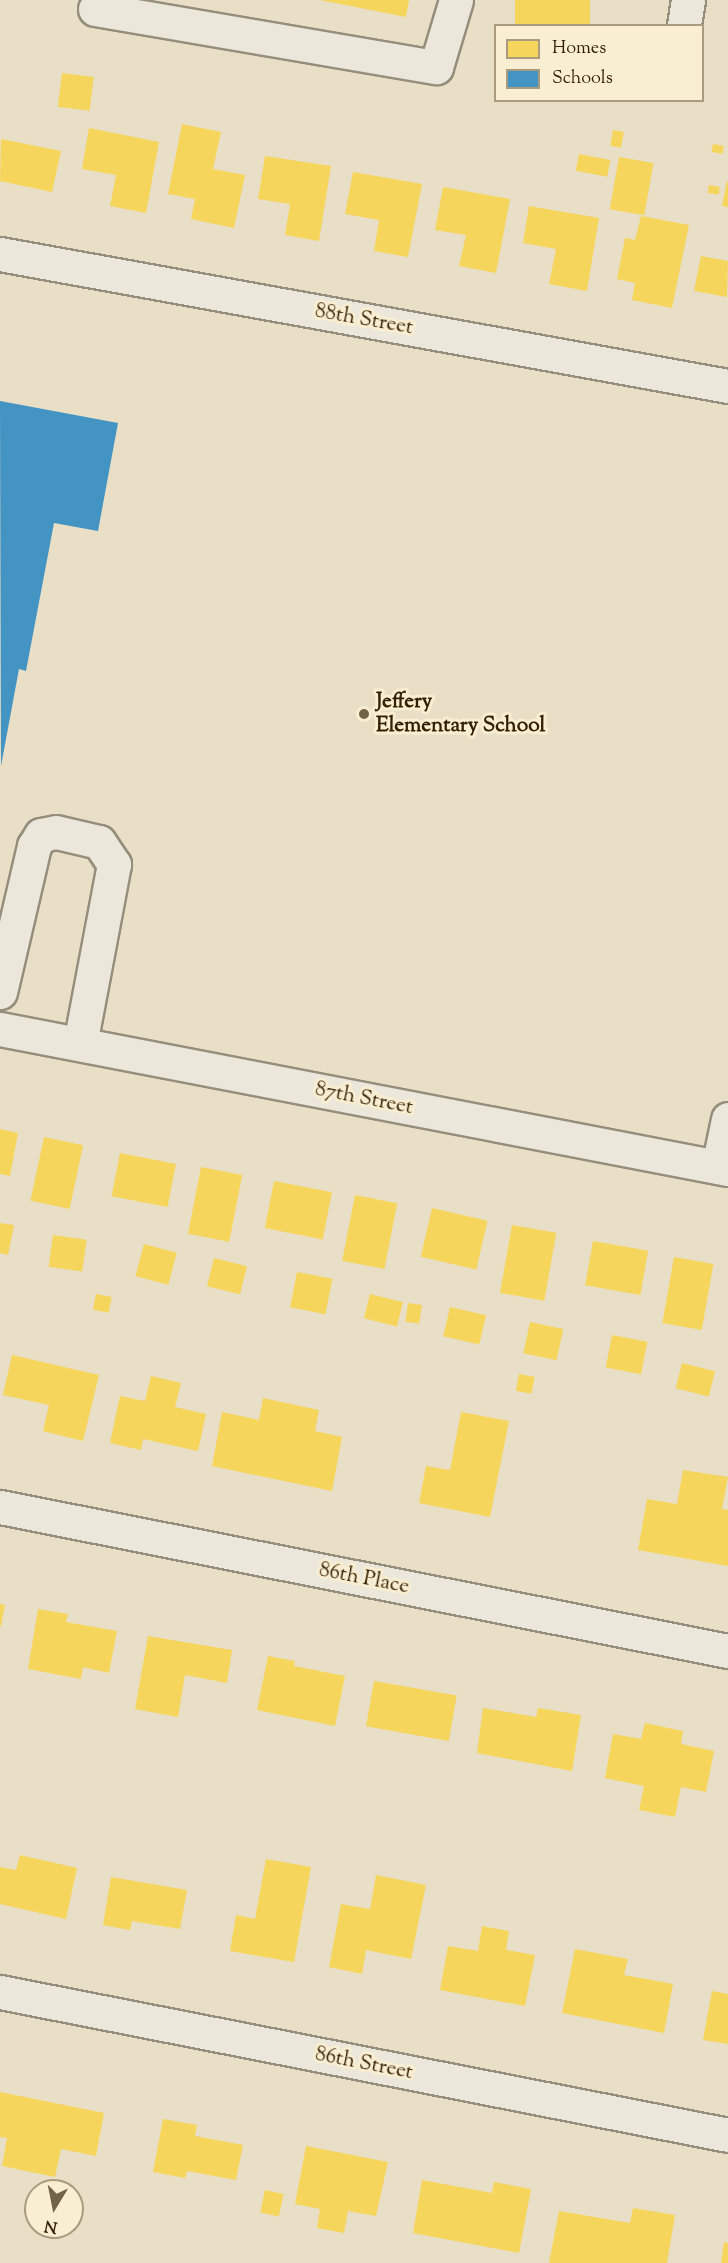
<!DOCTYPE html>
<style>
body{margin:0}
#map{position:relative;width:728px;height:2263px;overflow:hidden;background:#e8dfc6;font-family:"Sorts Mill Goudy",serif}
div>[style]{position:absolute}
.homes>*{inset:0;background:#f6d55c;transform-origin:0 0}
.schools>*{inset:0;background:#4393c3}
.roads{filter:drop-shadow(2px 0 #968e7c) drop-shadow(-2px 0 #968e7c) drop-shadow(0 2px #968e7c) drop-shadow(0 -2px #968e7c)}
.minor>*{height:33px;margin:-16.5px;padding:0 16.5px;transform-origin:16.5px;border-radius:16.5px;background:#ebe7da}
.dots>*{width:16px;height:16px;translate:-50% -50%;box-sizing:border-box;border:3px solid #f9eed1;border-radius:50%}
span{translate:-50% -50%;white-space:nowrap;text-align:center;line-height:1.15;-webkit-text-stroke:6px #f9eed1;paint-order:stroke}
.street-label{font-size:21px;color:#331f01}
.poi-label{font-size:21px;color:#331f01;font-weight:700}
.left{translate:0 -50%;text-align:left}
.legend{position:absolute;left:494px;top:24px;width:210px;height:78px;box-sizing:border-box;background:#f9eed1;border:2px solid #aa9b7e;margin:0;padding:8px 10px;list-style:none;font-size:18px;color:#331f01}
.legend li{display:flex;align-items:center;gap:12px;height:30px}
.legend b{width:30px;border:2px solid #aa9b7e}
.north{position:absolute;left:24px;top:2179px;width:60px;height:60px;box-sizing:border-box;background:#f9eed1;border:2px solid #aa9b7e;border-radius:50%;rotate:190deg;font-size:16px;font-weight:700;line-height:24px;text-align:center;color:#331f01}
.north::after{content:'';display:block;margin:auto;width:21px;height:27px;background:#726246;clip-path:polygon(50% 0,100% 100%,50% 72%,0 100%)}
</style>
<div id="map">
<div class="homes">
<i style="clip-path:polygon(320px 0,409px 0,406px 17px)"></i>
<i style="left:515px;top:0;width:75px;height:26px"></i>
<i style="left:62px;top:73px;width:32px;height:34px;rotate:7deg"></i>
<i style="clip-path:polygon(182px 124px,221px 132px,213px 169px,245px 175px,234px 228px,191px 219px,195px 199px,168px 194px)"></i>
<i style="clip-path:polygon(89px 128px,159px 142px,146px 213px,110px 206px,116px 175px,82px 169px)"></i>
<i style="left:613px;top:130px;width:11px;height:16px;rotate:10deg"></i>
<i style="clip-path:polygon(1px 139px,61px 151px,52px 192px,0 181px)"></i>
<i style="left:713px;top:144px;width:11px;height:8px;rotate:10deg"></i>
<i style="left:579px;top:154px;width:32px;height:17px;rotate:11deg"></i>
<i style="clip-path:polygon(265px 156px,331px 166px,319px 241px,285px 235px,290px 204px,258px 199px)"></i>
<i style="left:619px;top:157px;width:35px;height:53px;rotate:10deg"></i>
<i style="clip-path:polygon(353px 172px,422px 184px,408px 257px,374px 251px,379px 220px,345px 214px)"></i>
<i style="clip-path:polygon(727px 181px,728px 182px,728px 207px,722px 206px)"></i>
<i style="left:709px;top:185px;width:11px;height:8px;rotate:10deg"></i>
<i style="clip-path:polygon(443px 187px,510px 199px,496px 273px,459px 266px,466px 235px,435px 230px)"></i>
<i style="clip-path:polygon(529px 206px,599px 218px,587px 291px,549px 284px,556px 249px,523px 243px)"></i>
<i style="clip-path:polygon(641px 216px,689px 225px,672px 308px,632px 300px,635px 283px,617px 279px,625px 238px,635px 240px)"></i>
<i style="clip-path:polygon(701px 256px,728px 261px,727px 297px,694px 291px)"></i>
<i style="clip-path:polygon(0 1129px,18px 1133px,10px 1176px,0 1174px)"></i>
<i style="left:44px;top:1137px;width:40px;height:65px;rotate:12deg"></i>
<i style="left:120px;top:1153px;width:57px;height:44px;rotate:11deg"></i>
<i style="left:201px;top:1167px;width:42px;height:68px;rotate:11deg"></i>
<i style="left:274px;top:1181px;width:59px;height:48px;rotate:11deg"></i>
<i style="left:355px;top:1195px;width:43px;height:67px;rotate:11deg"></i>
<i style="left:432px;top:1208px;width:57px;height:50px;rotate:13deg"></i>
<i style="clip-path:polygon(0 1223px,14px 1225px,8px 1255px,0 1253px)"></i>
<i style="left:512px;top:1225px;width:45px;height:69px;rotate:10deg"></i>
<i style="left:53px;top:1235px;width:34px;height:32px;rotate:8deg"></i>
<i style="left:593px;top:1241px;width:56px;height:45px;rotate:10deg"></i>
<i style="left:144px;top:1244px;width:34px;height:33px;rotate:15deg"></i>
<i style="left:674px;top:1257px;width:40px;height:67px;rotate:10deg"></i>
<i style="left:214px;top:1258px;width:34px;height:29px;rotate:14deg"></i>
<i style="left:297px;top:1272px;width:36px;height:36px;rotate:11deg"></i>
<i style="left:96px;top:1294px;width:16px;height:16px;rotate:11deg"></i>
<i style="left:370px;top:1294px;width:34px;height:25px;rotate:14deg"></i>
<i style="left:408px;top:1303px;width:14px;height:19px;rotate:8deg"></i>
<i style="left:450px;top:1307px;width:37px;height:30px;rotate:13deg"></i>
<i style="left:530px;top:1322px;width:34px;height:32px;rotate:12deg"></i>
<i style="left:612px;top:1335px;width:36px;height:33px;rotate:11deg"></i>
<i style="clip-path:polygon(12px 1355px,99px 1375px,83px 1441px,43px 1431px,49px 1405px,3px 1395px)"></i>
<i style="left:682px;top:1363px;width:34px;height:26px;rotate:14deg"></i>
<i style="left:519px;top:1374px;width:16px;height:17px;rotate:11deg"></i>
<i style="clip-path:polygon(151px 1376px,181px 1383px,175px 1407px,206px 1414px,198px 1451px,143px 1439px,141px 1450px,110px 1443px,120px 1396px,145px 1401px)"></i>
<i style="clip-path:polygon(263px 1398px,319px 1410px,315px 1431px,342px 1437px,332px 1491px,212px 1466px,222px 1412px,259px 1420px)"></i>
<i style="clip-path:polygon(461px 1412px,509px 1421px,490px 1517px,419px 1503px,426px 1466px,450px 1470px)"></i>
<i style="clip-path:polygon(683px 1470px,728px 1477px,722px 1509px,728px 1510px,728px 1566px,638px 1550px,647px 1499px,677px 1504px)"></i>
<i style="clip-path:polygon(0 1604px,5px 1605px,1px 1626px,0 1626px)"></i>
<i style="clip-path:polygon(38px 1609px,68px 1614px,66px 1622px,117px 1631px,109px 1673px,83px 1667px,81px 1679px,28px 1669px)"></i>
<i style="clip-path:polygon(148px 1636px,232px 1650px,227px 1683px,185px 1675px,178px 1717px,135px 1709px)"></i>
<i style="clip-path:polygon(268px 1656px,295px 1661px,294px 1666px,345px 1676px,335px 1726px,257px 1710px)"></i>
<i style="left:374px;top:1681px;width:84px;height:46px;rotate:10deg"></i>
<i style="clip-path:polygon(483px 1708px,536px 1717px,538px 1708px,581px 1715px,572px 1771px,477px 1753px)"></i>
<i style="clip-path:polygon(645px 1723px,683px 1731px,681px 1744px,714px 1751px,706px 1792px,681px 1787px,675px 1817px,639px 1810px,644px 1786px,605px 1778px,613px 1734px,641px 1739px)"></i>
<i style="clip-path:polygon(20px 1855px,77px 1868px,66px 1919px,0 1904px,0 1867px,16px 1870px)"></i>
<i style="clip-path:polygon(266px 1859px,311px 1867px,294px 1962px,230px 1951px,236px 1915px,255px 1919px)"></i>
<i style="clip-path:polygon(376px 1875px,426px 1885px,411px 1959px,366px 1950px,362px 1974px,329px 1967px,341px 1904px,370px 1909px)"></i>
<i style="clip-path:polygon(111px 1877px,187px 1890px,180px 1929px,132px 1921px,130px 1930px,103px 1925px)"></i>
<i style="clip-path:polygon(482px 1926px,509px 1931px,506px 1950px,535px 1955px,525px 2006px,440px 1990px,448px 1946px,478px 1951px)"></i>
<i style="clip-path:polygon(575px 1949px,628px 1959px,624px 1975px,673px 1984px,664px 2033px,562px 2013px)"></i>
<i style="clip-path:polygon(712px 1991px,728px 1994px,728px 2044px,703px 2040px)"></i>
<i style="clip-path:polygon(0 2092px,104px 2113px,96px 2156px,61px 2149px,55px 2177px,2px 2166px,7px 2138px,0 2137px)"></i>
<i style="clip-path:polygon(163px 2119px,197px 2125px,195px 2136px,243px 2145px,236px 2180px,187px 2171px,185px 2178px,153px 2172px)"></i>
<i style="clip-path:polygon(306px 2146px,388px 2162px,376px 2216px,348px 2211px,344px 2233px,317px 2228px,320px 2209px,295px 2204px)"></i>
<i style="clip-path:polygon(422px 2180px,492px 2193px,494px 2182px,531px 2189px,519px 2253px,413px 2233px)"></i>
<i style="left:265px;top:2190px;width:19px;height:23px;rotate:12deg"></i>
<i style="clip-path:polygon(633px 2208px,675px 2215px,667px 2263px,549px 2263px,559px 2211px,630px 2223px)"></i>
<i style="clip-path:polygon(724px 2242px,728px 2243px,728px 2263px,721px 2263px)"></i>
</div>
<div class="schools">
<i style="clip-path:polygon(0 401px,118px 423px,98px 531px,54px 523px,26px 671px,19px 669px,1px 766px)"></i>
</div>
<div class="roads">
<div class="minor">
<i style="left:95px;top:9px;width:346px;rotate:9.7deg"></i>
<i style="left:436px;top:67px;width:70px;rotate:-73.4deg"></i>
<i style="left:684px;top:25px;width:25px;rotate:-81deg"></i>
<i style="left:0;top:254px;width:740px;rotate:10.28deg"></i>
<i style="left:0;top:992px;width:150px;rotate:-76.9deg"></i>
<i style="left:34px;top:846px;width:13px;rotate:-58deg"></i>
<i style="left:41px;top:835px;width:15px;rotate:-11deg"></i>
<i style="left:56px;top:832px;width:44px;rotate:13.1deg"></i>
<i style="left:99px;top:842px;width:27px;rotate:56deg"></i>
<i style="left:114px;top:864px;width:183px;rotate:100.7deg"></i>
<i style="left:0;top:1029px;width:741px;rotate:10.89deg"></i>
<i style="left:718px;top:1167px;width:49px;rotate:-78.2deg"></i>
<i style="left:0;top:1507px;width:742px;rotate:11.19deg"></i>
<i style="left:0;top:1992px;width:742px;rotate:11.11deg"></i>
</div>
</div>
<div class="dots">
<i style="left:364px;top:714px;background:#726246"></i>
</div>
<div class="street-label">
<span style="left:364px;top:320px;rotate:10deg">88th Street</span>
<span style="left:364px;top:1099px;rotate:11deg">87th Street</span>
<span style="left:364px;top:1579px;rotate:11deg">86th Place</span>
<span style="left:364px;top:2064px;rotate:11deg">86th Street</span>
</div>
<div class="poi-label">
<span class="left" style="left:376px;top:714px">Jeffery<br>Elementary School</span>
</div>
<ul class="legend">
<li><b style="height:16px;background:#f6d55c"></b>Homes</li>
<li><b style="height:16px;background:#4393c3"></b>Schools</li>
</ul>
<div class="north">N</div>
</div>
